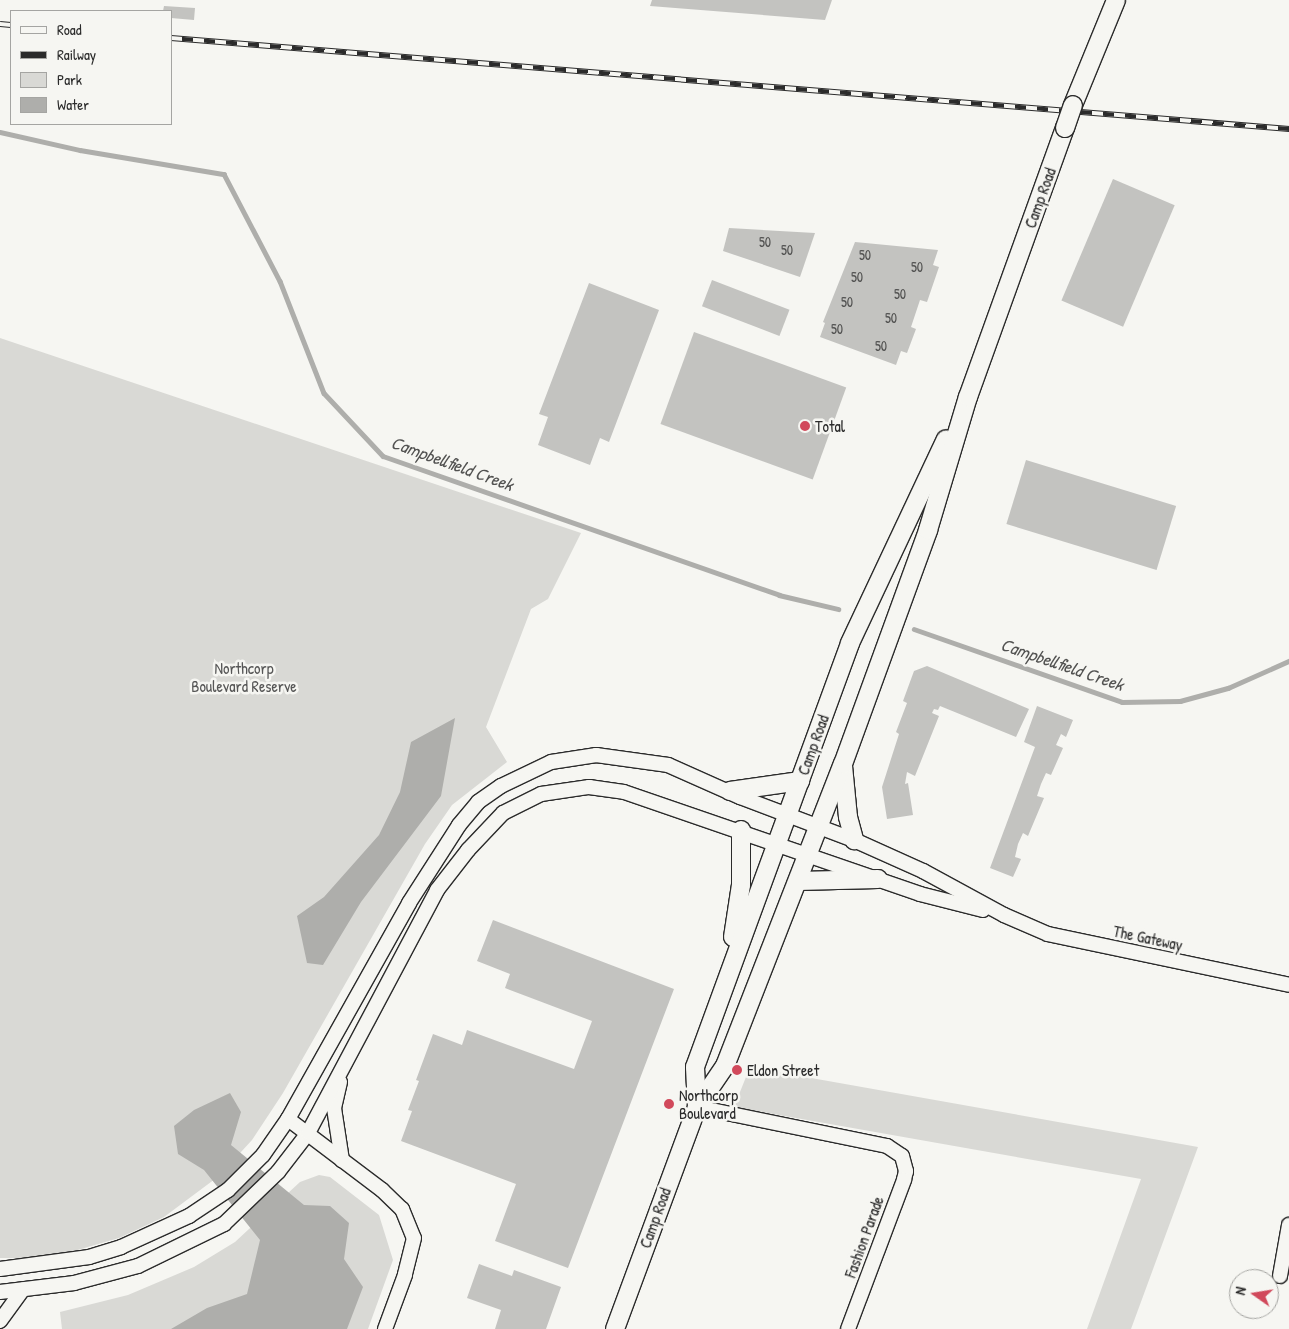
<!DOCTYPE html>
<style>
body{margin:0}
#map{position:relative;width:1289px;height:1329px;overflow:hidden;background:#f6f6f2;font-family:"Patrick Hand",sans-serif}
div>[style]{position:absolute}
.green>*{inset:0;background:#d9d9d5}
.water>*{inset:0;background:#aeaeab}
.stream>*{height:4.5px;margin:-2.25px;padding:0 2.25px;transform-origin:2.25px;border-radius:2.25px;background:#aeaeab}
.building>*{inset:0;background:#c3c3c0;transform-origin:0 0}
.roads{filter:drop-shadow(1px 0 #2b2b2b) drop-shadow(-1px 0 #2b2b2b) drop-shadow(0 1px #2b2b2b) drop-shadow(0 -1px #2b2b2b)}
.minor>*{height:14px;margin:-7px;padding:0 7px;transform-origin:7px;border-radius:7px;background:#f6f6f2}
.major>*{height:18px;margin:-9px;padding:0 9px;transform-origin:9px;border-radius:9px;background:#f6f6f2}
.rail>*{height:5.5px;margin-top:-2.75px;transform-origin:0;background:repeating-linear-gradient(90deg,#f6f6f2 0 11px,#2b2b2b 0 22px);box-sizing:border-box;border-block:1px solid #2b2b2b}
.bridges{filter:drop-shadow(1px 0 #2b2b2b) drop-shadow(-1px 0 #2b2b2b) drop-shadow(0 1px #2b2b2b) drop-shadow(0 -1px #2b2b2b)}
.major-bridge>*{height:18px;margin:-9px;padding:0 9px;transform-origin:9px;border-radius:9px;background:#f6f6f2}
.dots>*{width:14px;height:14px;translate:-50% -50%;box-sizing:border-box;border:2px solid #f6f6f2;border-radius:50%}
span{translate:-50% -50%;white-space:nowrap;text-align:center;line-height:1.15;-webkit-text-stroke:5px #f6f6f2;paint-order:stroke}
.number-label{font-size:14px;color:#515150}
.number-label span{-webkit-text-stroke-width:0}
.street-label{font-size:16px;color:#2b2b2b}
.poi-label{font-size:16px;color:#2b2b2b}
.left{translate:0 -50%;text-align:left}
.park-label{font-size:16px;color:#565656}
.water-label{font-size:18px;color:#525251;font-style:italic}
.legend{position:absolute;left:10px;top:10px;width:162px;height:115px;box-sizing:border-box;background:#f6f6f2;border:1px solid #a5a5a2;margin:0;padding:6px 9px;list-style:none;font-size:15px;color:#2b2b2b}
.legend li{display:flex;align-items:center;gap:10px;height:25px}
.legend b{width:25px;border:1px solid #a5a5a2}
.north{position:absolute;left:1229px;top:1269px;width:50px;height:50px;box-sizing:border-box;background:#f6f6f2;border:1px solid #a5a5a2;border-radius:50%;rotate:283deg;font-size:14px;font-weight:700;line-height:20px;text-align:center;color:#2b2b2b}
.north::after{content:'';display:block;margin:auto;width:18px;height:22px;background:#d1495b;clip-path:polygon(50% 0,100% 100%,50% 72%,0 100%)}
</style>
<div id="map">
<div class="green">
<i style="clip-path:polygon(0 338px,581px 533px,548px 599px,531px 609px,486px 727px,507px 762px,452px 805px,425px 844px,283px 1093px,252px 1140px,219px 1176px,164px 1217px,119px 1238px,74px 1251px,22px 1258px,0 1258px)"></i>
<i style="clip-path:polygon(750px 1067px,1198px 1147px,1131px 1329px,1087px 1329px,1141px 1179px,734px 1107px)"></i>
<i style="clip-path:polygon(319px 1175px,330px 1177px,379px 1215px,393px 1260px,368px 1329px,62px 1329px,60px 1312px,128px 1295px,194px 1267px,235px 1242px,300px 1182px)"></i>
</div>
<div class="water">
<i style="clip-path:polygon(455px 718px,441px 796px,361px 902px,323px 965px,307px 963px,297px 916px,324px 897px,379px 835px,400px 792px,411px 742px)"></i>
<i style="clip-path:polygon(230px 1093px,241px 1112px,231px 1145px,304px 1205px,330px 1206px,349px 1223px,344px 1259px,363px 1287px,347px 1329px,171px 1329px,207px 1308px,247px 1294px,260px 1240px,204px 1170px,178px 1154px,174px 1126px,194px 1110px)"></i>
</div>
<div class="stream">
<i style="left:0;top:132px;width:82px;rotate:12.7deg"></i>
<i style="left:80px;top:150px;width:146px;rotate:9.5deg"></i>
<i style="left:224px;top:174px;width:121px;rotate:62.4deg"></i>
<i style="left:280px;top:281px;width:120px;rotate:68.6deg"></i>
<i style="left:324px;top:393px;width:86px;rotate:46.9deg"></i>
<i style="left:383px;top:456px;width:420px;rotate:19.3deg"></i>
<i style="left:779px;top:595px;width:61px;rotate:13.3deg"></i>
<i style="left:914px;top:629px;width:220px;rotate:19.3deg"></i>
<i style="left:1122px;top:702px;width:58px;rotate:-1deg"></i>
<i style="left:1180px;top:701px;width:50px;rotate:-15.2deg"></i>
<i style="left:1228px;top:688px;width:67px;rotate:-23.9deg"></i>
</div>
<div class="building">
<i style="clip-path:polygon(652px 0,832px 0,825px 20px,650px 6px)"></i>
<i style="clip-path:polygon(164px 6px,195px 8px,194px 20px,171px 18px,171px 11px,163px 11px)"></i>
<i style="left:1113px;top:179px;width:67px;height:132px;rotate:23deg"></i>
<i style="clip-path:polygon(729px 228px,815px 233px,800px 277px,723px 251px)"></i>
<i style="clip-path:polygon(855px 242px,938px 250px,933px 265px,939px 267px,927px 302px,920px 300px,911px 327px,916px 329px,907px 353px,901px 351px,896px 365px,820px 337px,825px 323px,823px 322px)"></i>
<i style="left:712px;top:280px;width:83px;height:28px;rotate:21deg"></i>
<i style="clip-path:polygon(589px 283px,659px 310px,609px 442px,600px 438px,590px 465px,538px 445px,548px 417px,539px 414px)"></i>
<i style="left:694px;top:332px;width:162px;height:98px;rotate:20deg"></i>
<i style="left:1026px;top:460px;width:157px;height:67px;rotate:17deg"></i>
<i style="clip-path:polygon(927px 666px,1029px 709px,1016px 737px,940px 706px,938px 710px,934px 709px,932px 713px,939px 716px,915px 776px,907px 772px,905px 784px,908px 783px,913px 815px,887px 819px,882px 787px,899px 734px,896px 732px,907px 703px,903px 701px,914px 671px)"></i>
<i style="clip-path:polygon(1037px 706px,1073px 720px,1066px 737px,1061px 734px,1056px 745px,1063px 748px,1051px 775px,1046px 773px,1041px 784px,1037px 796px,1044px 798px,1028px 836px,1023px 833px,1018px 844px,1015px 857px,1021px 859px,1013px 877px,990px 868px,1035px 747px,1024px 742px)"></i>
<i style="clip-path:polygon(493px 920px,674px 989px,568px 1268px,495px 1241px,516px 1184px,401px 1141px,412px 1111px,408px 1110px,419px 1081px,416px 1080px,433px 1034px,462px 1045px,467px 1030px,574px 1069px,592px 1021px,505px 988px,510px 974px,477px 961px)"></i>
<i style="clip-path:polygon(479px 1264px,512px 1276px,514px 1270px,561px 1287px,546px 1329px,495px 1329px,501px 1310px,467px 1298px)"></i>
</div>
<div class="roads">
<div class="minor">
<i style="left:340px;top:1082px;width:27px;rotate:103deg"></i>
<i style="left:334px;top:1108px;width:53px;rotate:81.3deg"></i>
<i style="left:697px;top:1107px;width:194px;rotate:11.6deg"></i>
<i style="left:887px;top:1146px;width:18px;rotate:34deg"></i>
<i style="left:902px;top:1156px;width:16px;rotate:75deg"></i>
<i style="left:906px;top:1171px;width:9px;rotate:103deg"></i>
<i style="left:904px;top:1180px;width:159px;rotate:110.6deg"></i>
<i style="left:288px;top:1119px;width:118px;rotate:37.1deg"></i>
<i style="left:382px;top:1190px;width:28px;rotate:44deg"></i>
<i style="left:402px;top:1209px;width:31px;rotate:68deg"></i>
<i style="left:414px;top:1238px;width:38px;rotate:104deg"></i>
<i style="left:405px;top:1275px;width:58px;rotate:110.3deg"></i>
<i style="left:0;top:1269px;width:90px;rotate:-7.7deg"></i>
<i style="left:89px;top:1257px;width:34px;rotate:-17deg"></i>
<i style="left:121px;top:1247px;width:75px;rotate:-24.5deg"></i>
<i style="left:189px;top:1216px;width:47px;rotate:-33.7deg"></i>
<i style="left:228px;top:1190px;width:49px;rotate:-45deg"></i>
<i style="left:263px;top:1155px;width:44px;rotate:-55.2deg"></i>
<i style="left:288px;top:1119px;width:248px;rotate:-60.7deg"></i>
<i style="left:409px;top:903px;width:93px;rotate:-57.3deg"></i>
<i style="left:459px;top:825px;width:30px;rotate:-50deg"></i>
<i style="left:478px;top:802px;width:28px;rotate:-35deg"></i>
<i style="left:501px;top:786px;width:55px;rotate:-25.6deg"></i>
<i style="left:551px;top:762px;width:46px;rotate:-8.8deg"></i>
<i style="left:596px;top:755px;width:73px;rotate:7.9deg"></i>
<i style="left:668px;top:765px;width:79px;rotate:24deg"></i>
<i style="left:740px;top:797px;width:122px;rotate:20.7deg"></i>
<i style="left:854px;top:840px;width:76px;rotate:24.2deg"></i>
<i style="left:923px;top:871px;width:92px;rotate:28.5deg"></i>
<i style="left:1004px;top:915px;width:48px;rotate:23.4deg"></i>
<i style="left:1048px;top:934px;width:246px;rotate:11.9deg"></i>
<i style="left:1280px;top:1276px;width:52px;rotate:-80deg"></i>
<i style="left:0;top:1292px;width:75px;rotate:-6.9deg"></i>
<i style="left:74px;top:1283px;width:66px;rotate:-14.9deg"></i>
<i style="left:138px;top:1266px;width:96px;rotate:-26deg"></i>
<i style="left:224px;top:1224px;width:75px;rotate:-43.9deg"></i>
<i style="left:278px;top:1172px;width:49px;rotate:-52.4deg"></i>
<i style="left:308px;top:1133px;width:275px;rotate:-62deg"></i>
<i style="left:437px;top:890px;width:51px;rotate:-52.2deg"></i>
<i style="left:468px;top:850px;width:51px;rotate:-46.6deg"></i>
<i style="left:503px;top:813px;width:42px;rotate:-26.6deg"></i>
<i style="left:541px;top:794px;width:49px;rotate:-8.3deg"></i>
<i style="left:589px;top:787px;width:35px;rotate:8deg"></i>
<i style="left:624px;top:792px;width:313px;rotate:19deg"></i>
<i style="left:920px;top:894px;width:65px;rotate:14.3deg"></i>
<i style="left:0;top:1321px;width:39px;rotate:-54deg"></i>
</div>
<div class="major">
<i style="left:1073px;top:105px;width:113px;rotate:-67.7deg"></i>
<i style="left:843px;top:766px;width:51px;rotate:84.4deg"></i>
<i style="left:848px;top:817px;width:24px;rotate:75deg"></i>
<i style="left:730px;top:791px;width:71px;rotate:-8.1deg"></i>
<i style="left:798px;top:881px;width:80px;rotate:-1.4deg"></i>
<i style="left:733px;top:937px;width:53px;rotate:-81.3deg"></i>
<i style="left:741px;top:885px;width:55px;rotate:-90deg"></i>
<i style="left:697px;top:1107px;width:40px;rotate:-92.9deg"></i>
<i style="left:695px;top:1067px;width:451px;rotate:-69.9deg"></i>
<i style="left:850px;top:643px;width:225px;rotate:-64.8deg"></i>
<i style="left:615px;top:1329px;width:237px;rotate:-69.7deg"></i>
<i style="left:697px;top:1107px;width:50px;rotate:-55.7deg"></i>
<i style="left:725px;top:1066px;width:324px;rotate:-68.7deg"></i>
<i style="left:843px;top:764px;width:249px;rotate:-70deg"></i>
<i style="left:928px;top:530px;width:139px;rotate:-73.3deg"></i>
<i style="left:968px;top:397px;width:286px;rotate:-70.2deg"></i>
</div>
</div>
<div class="rail">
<i style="left:0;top:24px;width:11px;rotate:5deg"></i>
<i style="left:171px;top:38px;width:1122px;rotate:4.65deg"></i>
</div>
<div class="bridges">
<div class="major-bridge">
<i style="left:1065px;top:128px;width:24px;rotate:-71deg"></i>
</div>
</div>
<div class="dots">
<i style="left:805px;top:426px;background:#d1495b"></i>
<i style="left:737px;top:1070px;background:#d1495b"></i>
<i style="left:669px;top:1104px;background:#d1495b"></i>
</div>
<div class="number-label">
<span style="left:765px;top:242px">50</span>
<span style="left:787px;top:250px">50</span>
<span style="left:865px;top:255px">50</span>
<span style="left:917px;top:267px">50</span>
<span style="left:857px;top:277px">50</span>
<span style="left:900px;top:294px">50</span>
<span style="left:847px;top:302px">50</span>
<span style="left:891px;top:318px">50</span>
<span style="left:837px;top:329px">50</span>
<span style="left:881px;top:346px">50</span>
</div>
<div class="street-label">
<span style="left:1040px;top:198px;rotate:-70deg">Camp Road</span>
<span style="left:813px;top:745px;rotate:-70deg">Camp Road</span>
<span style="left:1148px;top:938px;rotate:12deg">The Gateway</span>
<span style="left:655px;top:1218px;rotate:-70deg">Camp Road</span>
<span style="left:864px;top:1237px;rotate:-70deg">Fashion Parade</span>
</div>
<div class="poi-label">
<span class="left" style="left:815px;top:426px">Total</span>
<span class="left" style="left:747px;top:1070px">Eldon Street</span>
<span class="left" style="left:679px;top:1104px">Northcorp<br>Boulevard</span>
</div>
<div class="park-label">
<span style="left:244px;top:677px">Northcorp<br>Boulevard Reserve</span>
</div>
<div class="water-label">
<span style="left:452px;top:464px;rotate:20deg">Campbellfield Creek</span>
<span style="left:1062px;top:665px;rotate:19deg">Campbellfield Creek</span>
</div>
<ul class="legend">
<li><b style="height:6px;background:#f6f6f2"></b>Road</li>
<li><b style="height:6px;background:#2b2b2b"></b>Railway</li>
<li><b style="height:14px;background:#d9d9d5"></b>Park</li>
<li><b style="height:14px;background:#aeaeab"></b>Water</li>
</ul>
<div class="north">N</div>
</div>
